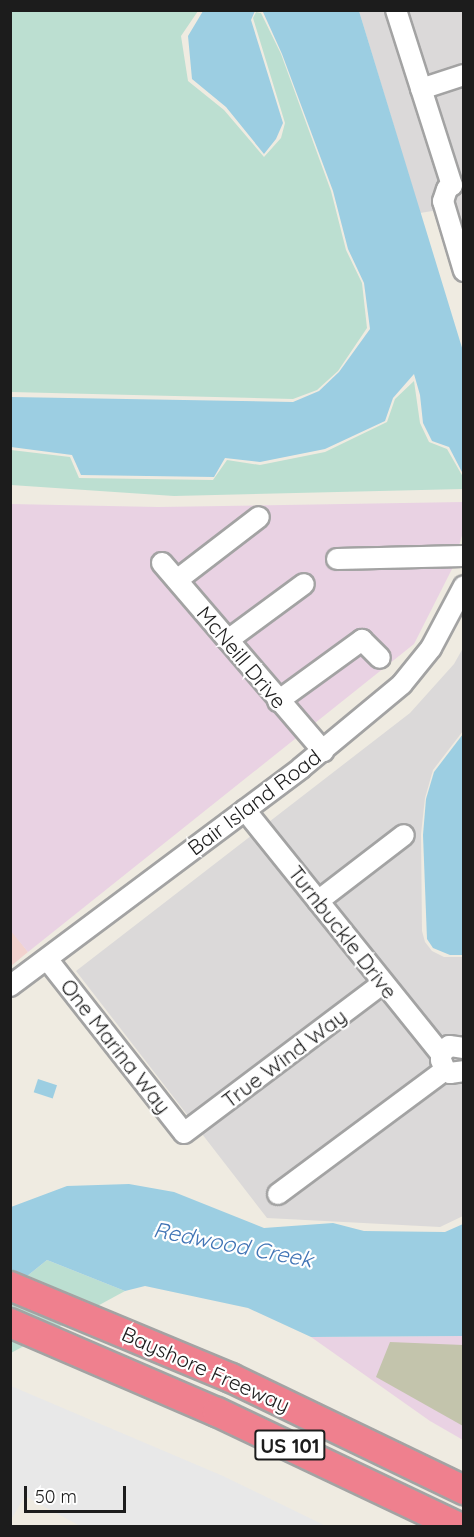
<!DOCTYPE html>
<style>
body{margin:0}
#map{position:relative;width:474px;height:1537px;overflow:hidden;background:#efebe1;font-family:Quicksand,sans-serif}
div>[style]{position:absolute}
.residential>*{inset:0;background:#dbd9d9}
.commercial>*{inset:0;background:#f2d2ce}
.industrial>*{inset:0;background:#e9d2e3}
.construction>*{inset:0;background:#c3c4ac}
.wetland>*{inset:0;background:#bcdfd1}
.parking>*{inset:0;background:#e8e8e8}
.water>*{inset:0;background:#9ccee2;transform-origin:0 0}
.roads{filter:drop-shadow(2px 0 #a3a3a3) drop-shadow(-2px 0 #a3a3a3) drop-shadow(0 2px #a3a3a3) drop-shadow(0 -2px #a3a3a3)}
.minor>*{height:20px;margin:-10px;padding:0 10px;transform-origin:10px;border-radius:10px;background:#fff}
.highway>*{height:28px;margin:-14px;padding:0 14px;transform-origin:14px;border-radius:14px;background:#ef808e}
span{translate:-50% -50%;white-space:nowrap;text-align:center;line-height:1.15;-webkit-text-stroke:4.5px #fff;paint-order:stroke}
.shield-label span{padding:2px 4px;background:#fff;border:2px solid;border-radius:4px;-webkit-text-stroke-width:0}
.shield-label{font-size:20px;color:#1c1c1c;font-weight:700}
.street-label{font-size:21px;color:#1c1c1c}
.water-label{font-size:22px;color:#4074b5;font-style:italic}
.frame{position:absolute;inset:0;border:12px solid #1c1c1c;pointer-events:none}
.scale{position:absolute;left:24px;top:1486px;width:102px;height:27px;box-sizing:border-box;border:3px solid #1c1c1c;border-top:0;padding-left:8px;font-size:18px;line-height:21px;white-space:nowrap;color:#1c1c1c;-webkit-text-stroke:4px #fff;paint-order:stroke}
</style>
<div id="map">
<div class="residential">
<i style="clip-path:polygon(359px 11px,463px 11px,463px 228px,457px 207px,420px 213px)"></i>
<i style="clip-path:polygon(463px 648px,463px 731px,433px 770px,425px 798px,421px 834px,422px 931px,425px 942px,432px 951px,444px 957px,463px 957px,463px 1216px,440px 1227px,267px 1218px,76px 971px,410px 713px,454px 664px)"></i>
</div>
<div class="commercial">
<i style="clip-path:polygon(11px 930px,28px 952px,11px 966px,10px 966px)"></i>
</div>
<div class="industrial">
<i style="clip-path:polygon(463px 502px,463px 532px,452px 569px,414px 644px,28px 952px,10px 930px,10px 504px,158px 507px)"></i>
<i style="clip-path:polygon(463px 1336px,463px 1440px,430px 1421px,311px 1337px)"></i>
</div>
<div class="construction">
<i style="clip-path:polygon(390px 1342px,463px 1345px,463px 1426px,376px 1377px)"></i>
</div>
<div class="wetland">
<i style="clip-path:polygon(11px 10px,198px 11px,181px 36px,188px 81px,224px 110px,264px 157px,281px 138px,285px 123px,253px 18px,256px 12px,261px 13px,281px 54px,331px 191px,346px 250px,362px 283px,367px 328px,338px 371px,317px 390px,293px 399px,11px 392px)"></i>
<i style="clip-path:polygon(414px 381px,420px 423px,429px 442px,447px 449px,463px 477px,463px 489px,174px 496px,11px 485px,11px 450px,70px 457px,79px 478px,213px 480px,227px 460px,260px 465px,325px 452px,387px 422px,395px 399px)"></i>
<i style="clip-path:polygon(47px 1260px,125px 1291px,11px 1353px,11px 1289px)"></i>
</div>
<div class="parking">
<i style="clip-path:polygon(11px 1386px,223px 1476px,326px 1526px,80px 1526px,25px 1496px,11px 1520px)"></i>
</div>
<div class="water">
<i style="clip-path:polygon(203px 11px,255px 11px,251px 20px,283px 123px,276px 139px,264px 154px,226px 107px,192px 79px,188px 36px)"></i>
<i style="clip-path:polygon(259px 11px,359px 11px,463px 351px,463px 474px,449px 447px,432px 441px,423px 423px,420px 395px,414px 374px,393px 398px,385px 421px,325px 449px,260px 462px,225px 458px,214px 477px,81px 475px,72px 455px,11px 447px,11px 397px,293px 402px,319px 391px,339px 372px,370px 329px,364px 283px,348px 249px,333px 191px,282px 54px,263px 12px)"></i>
<i style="clip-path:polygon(463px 734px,463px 955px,450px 955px,433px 948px,427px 939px,423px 835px,426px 799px,434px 772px)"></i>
<i style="left:38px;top:1079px;width:20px;height:14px;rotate:18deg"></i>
<i style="clip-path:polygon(129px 1184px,174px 1192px,264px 1228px,333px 1223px,364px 1231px,445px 1232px,463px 1224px,463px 1336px,311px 1337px,248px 1308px,145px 1286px,125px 1291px,47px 1260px,11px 1289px,11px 1207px,67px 1186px)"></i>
</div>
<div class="roads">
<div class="minor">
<i style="left:396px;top:10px;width:184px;rotate:72.3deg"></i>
<i style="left:421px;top:89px;width:45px;rotate:-18deg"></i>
<i style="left:452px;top:185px;width:6px;rotate:141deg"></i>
<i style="left:447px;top:189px;width:13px;rotate:108deg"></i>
<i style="left:443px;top:201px;width:73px;rotate:73.3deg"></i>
<i style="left:337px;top:559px;width:127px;rotate:-1.4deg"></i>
<i style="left:162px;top:563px;width:248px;rotate:49.4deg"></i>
<i style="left:177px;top:580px;width:103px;rotate:-37.5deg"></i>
<i style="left:228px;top:640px;width:94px;rotate:-36.4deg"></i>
<i style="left:278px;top:701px;width:104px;rotate:-36deg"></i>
<i style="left:362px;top:640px;width:25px;rotate:45deg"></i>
<i style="left:245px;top:810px;width:313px;rotate:51.2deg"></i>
<i style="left:318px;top:901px;width:108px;rotate:-37.5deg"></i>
<i style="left:47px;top:959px;width:221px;rotate:51.8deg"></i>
<i style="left:184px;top:1133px;width:249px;rotate:-37deg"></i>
<i style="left:10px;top:986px;width:364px;rotate:-36.8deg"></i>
<i style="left:301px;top:768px;width:131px;rotate:-39.7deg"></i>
<i style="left:402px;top:684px;width:46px;rotate:-51.1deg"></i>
<i style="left:431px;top:648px;width:70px;rotate:-62deg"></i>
<i style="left:464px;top:1048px;width:15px;rotate:-172deg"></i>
<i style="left:449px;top:1046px;width:11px;rotate:135deg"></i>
<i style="left:441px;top:1054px;width:6px;rotate:90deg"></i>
<i style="left:441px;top:1060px;width:11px;rotate:68deg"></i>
<i style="left:445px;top:1070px;width:6px;rotate:31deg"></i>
<i style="left:450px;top:1073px;width:14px;rotate:-8deg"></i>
<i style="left:278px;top:1194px;width:208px;rotate:-36.6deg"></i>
</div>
<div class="highway">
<i style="left:10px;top:1286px;width:239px;rotate:22.6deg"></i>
<i style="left:231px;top:1378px;width:259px;rotate:25.7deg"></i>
<i style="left:10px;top:1323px;width:225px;rotate:23.3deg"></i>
<i style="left:217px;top:1412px;width:266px;rotate:25.4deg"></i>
</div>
</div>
<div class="shield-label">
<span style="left:290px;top:1445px">US 101</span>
</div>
<div class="street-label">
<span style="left:242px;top:657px;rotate:50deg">McNeill Drive</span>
<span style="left:254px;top:802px;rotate:-37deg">Bair Island Road</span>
<span style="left:343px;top:932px;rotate:52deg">Turnbuckle Drive</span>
<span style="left:116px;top:1046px;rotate:52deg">One Marina Way</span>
<span style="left:284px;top:1058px;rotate:-37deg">True Wind Way</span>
<span style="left:206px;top:1369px;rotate:24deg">Bayshore Freeway</span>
</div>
<div class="water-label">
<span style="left:233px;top:1245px;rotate:11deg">Redwood Creek</span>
</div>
<div class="frame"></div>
<div class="scale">50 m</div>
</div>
